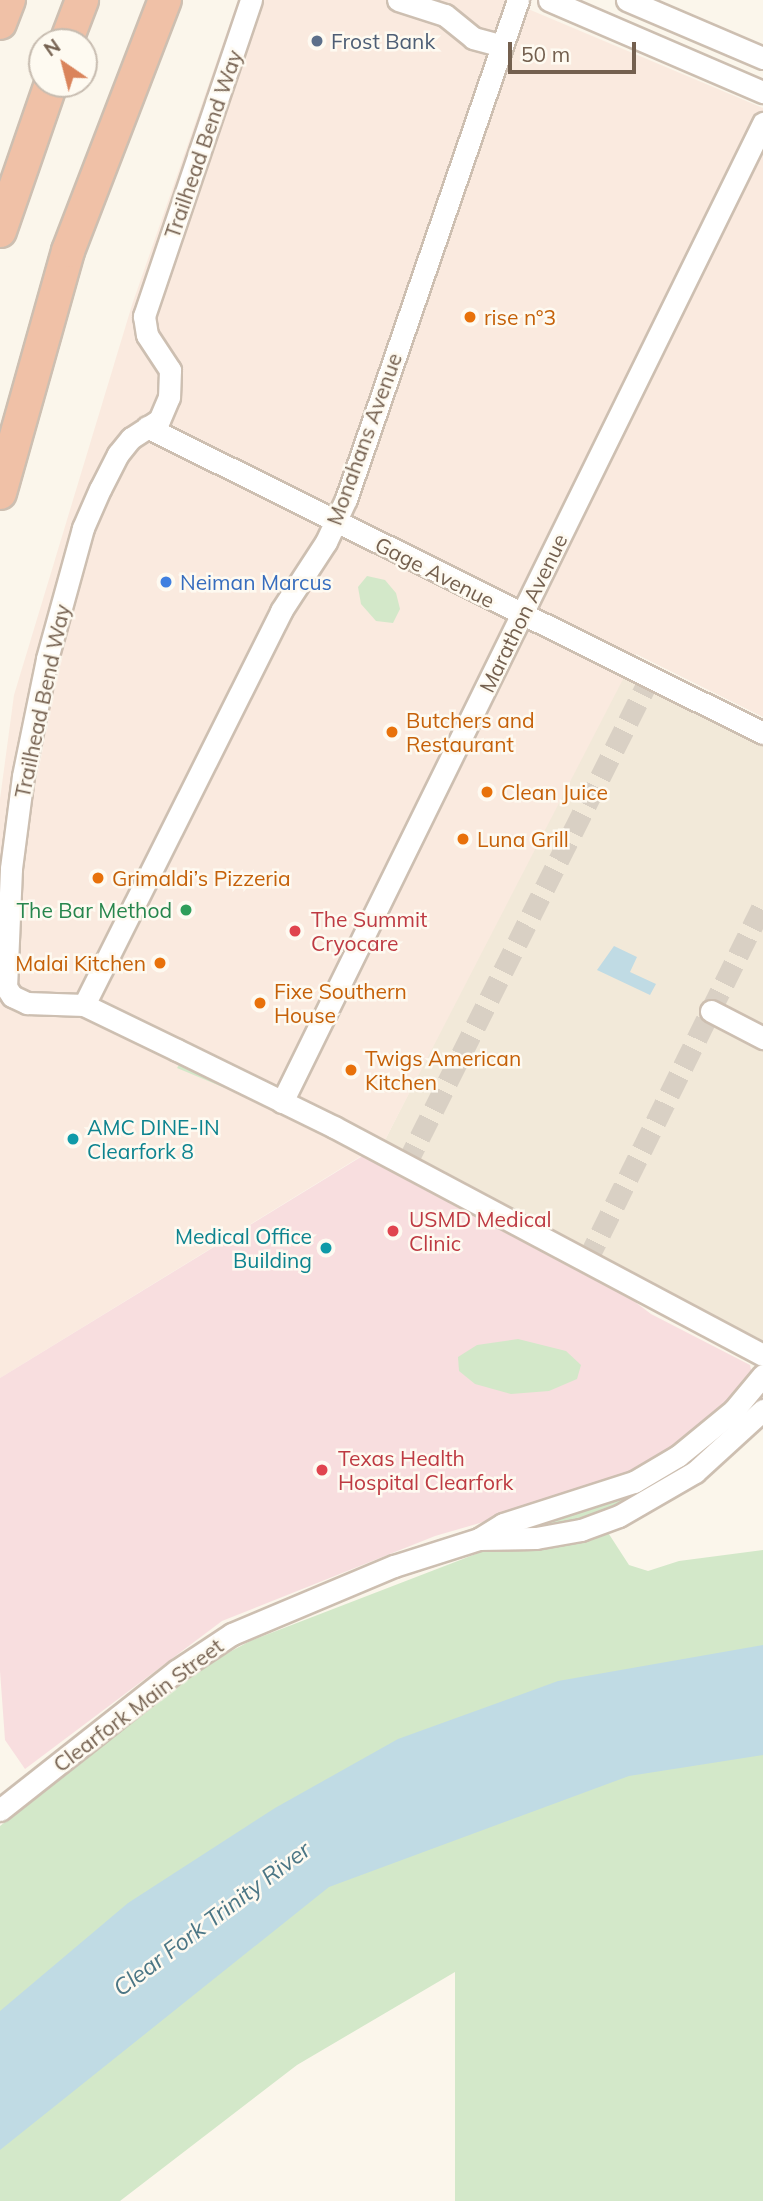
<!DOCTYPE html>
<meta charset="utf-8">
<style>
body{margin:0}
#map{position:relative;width:763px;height:2201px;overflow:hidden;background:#fbf6eb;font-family:Mulish,sans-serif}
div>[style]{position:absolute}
.residential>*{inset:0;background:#f2e9d9}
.commercial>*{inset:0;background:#faeadf}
.medical>*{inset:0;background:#f8dedf}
.green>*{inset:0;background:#d3e8c9}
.water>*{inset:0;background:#c0dbe4}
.minor-tunnel>*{height:21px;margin-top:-10.5px;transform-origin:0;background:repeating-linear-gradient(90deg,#d9d0c4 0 21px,transparent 0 31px)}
.roads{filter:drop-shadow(2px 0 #cdbfb1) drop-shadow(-2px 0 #cdbfb1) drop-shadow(0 2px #cdbfb1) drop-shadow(0 -2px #cdbfb1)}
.minor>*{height:21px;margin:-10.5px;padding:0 10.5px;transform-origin:10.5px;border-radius:10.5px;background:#fff}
.highway>*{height:32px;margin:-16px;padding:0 16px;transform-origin:16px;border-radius:16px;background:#f0c1a7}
.dots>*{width:19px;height:19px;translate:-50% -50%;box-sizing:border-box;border:4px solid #fefaf1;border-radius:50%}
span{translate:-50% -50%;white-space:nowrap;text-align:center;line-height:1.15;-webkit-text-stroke:5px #fefaf1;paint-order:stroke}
.service-label{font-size:21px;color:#4e5e75}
.left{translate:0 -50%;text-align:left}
.street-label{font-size:21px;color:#74604f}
.food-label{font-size:21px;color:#c56008}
.right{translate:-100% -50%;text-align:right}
.shop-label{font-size:21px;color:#366cbe}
.leisure-label{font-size:21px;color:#27864d}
.health-label{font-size:21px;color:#be3a42}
.culture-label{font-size:21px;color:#0d838f}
.water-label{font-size:23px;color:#4b7685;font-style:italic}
.north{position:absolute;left:28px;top:28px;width:70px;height:70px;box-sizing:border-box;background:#fefaf1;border:2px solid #c7bcb0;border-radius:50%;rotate:325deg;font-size:19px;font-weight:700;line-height:28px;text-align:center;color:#74604f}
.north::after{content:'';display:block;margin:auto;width:24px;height:32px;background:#da845b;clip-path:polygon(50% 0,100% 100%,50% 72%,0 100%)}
.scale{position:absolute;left:508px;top:42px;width:128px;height:32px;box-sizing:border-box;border:4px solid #74604f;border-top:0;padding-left:9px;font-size:21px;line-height:24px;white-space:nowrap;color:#74604f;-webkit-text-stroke:5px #fefaf1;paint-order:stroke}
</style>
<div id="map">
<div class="residential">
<i style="clip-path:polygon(621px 676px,763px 745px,763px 1341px,384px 1142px)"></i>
</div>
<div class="commercial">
<i style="clip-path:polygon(238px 0,507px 0,763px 108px,763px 717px,636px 654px,384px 1142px,0 1378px,0 799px,14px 695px,132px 305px)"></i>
</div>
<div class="medical">
<i style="clip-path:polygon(364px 1155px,622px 1292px,651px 1314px,750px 1365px,752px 1374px,732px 1403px,700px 1431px,625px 1481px,435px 1536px,222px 1621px,25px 1769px,5px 1740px,0 1671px,0 1378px)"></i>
</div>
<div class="green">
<i style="clip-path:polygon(367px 576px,385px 580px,396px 593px,400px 609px,393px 623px,376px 621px,361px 604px,358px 587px)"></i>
<i style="clip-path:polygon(180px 1063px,223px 1084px,225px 1088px,177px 1068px)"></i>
<i style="clip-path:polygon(518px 1339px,566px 1351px,581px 1365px,577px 1379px,549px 1391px,511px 1394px,475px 1384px,459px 1371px,458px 1357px,477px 1345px)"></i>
<i style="clip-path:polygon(685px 1458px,689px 1463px,658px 1487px,614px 1511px,551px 1527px,549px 1523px,549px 1518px)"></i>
<i style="clip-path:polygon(605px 1528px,629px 1565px,648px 1571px,679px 1561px,763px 1550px,763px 2201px,455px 2201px,455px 1972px,297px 2065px,120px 2201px,0 2201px,0 1826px,151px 1707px,213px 1661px,250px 1641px,481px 1552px,547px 1545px)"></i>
</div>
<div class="water">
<i style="clip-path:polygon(614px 946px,637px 957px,630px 972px,656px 984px,650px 995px,597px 970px)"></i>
<i style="clip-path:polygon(763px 1645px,763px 1755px,629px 1776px,329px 1887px,0 2150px,0 2011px,128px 1903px,275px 1808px,398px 1739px,558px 1681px)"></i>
</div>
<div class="minor-tunnel">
<i style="left:406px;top:1165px;width:545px;rotate:-63.39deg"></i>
<i style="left:587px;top:1261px;width:397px;rotate:-63.7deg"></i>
</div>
<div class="roads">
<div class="minor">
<i style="left:251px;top:0;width:334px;rotate:108.7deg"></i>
<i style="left:144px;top:316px;width:19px;rotate:81deg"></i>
<i style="left:147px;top:335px;width:42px;rotate:56.7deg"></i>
<i style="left:170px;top:370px;width:27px;rotate:92deg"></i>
<i style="left:169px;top:397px;width:25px;rotate:113deg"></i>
<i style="left:159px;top:420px;width:33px;rotate:147deg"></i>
<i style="left:131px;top:438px;width:21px;rotate:129deg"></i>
<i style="left:118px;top:454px;width:39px;rotate:117deg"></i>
<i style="left:100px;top:489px;width:43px;rotate:113.6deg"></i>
<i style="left:83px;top:528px;width:136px;rotate:105.4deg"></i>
<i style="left:47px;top:659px;width:119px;rotate:101.6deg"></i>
<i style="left:23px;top:776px;width:94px;rotate:97.4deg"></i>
<i style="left:11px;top:869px;width:118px;rotate:92.4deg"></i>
<i style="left:6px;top:987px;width:11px;rotate:56deg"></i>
<i style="left:12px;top:996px;width:17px;rotate:25deg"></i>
<i style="left:27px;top:1003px;width:57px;rotate:2deg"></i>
<i style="left:84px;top:1005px;width:103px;rotate:25.8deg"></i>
<i style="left:177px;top:1050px;width:175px;rotate:26.1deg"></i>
<i style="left:334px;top:1127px;width:486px;rotate:28deg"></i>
<i style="left:398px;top:0;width:49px;rotate:17.7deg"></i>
<i style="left:445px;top:15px;width:36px;rotate:39deg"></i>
<i style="left:473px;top:38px;width:30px;rotate:15deg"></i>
<i style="left:549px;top:0;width:233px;rotate:23.3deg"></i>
<i style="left:627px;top:0;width:148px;rotate:23.1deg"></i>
<i style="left:147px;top:427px;width:688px;rotate:26.42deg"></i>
<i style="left:84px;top:1005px;width:441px;rotate:-63.4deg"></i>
<i style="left:281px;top:611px;width:82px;rotate:-56.9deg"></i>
<i style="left:326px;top:542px;width:47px;rotate:-65.1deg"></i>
<i style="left:346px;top:499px;width:528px;rotate:-70.98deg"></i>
<i style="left:711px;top:1011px;width:59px;rotate:27.4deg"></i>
<i style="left:282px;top:1102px;width:1091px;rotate:-63.83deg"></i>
<i style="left:479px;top:1539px;width:57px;rotate:-1deg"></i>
<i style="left:536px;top:1538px;width:46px;rotate:-10.1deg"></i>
<i style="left:581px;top:1530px;width:40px;rotate:-20.2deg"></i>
<i style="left:619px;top:1516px;width:88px;rotate:-30.1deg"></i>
<i style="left:695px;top:1472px;width:92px;rotate:-42.4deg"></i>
<i style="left:0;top:1810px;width:224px;rotate:-38.3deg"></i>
<i style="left:176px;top:1671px;width:67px;rotate:-33.5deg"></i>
<i style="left:232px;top:1634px;width:176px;rotate:-22.8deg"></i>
<i style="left:394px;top:1566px;width:89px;rotate:-17.6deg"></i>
<i style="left:479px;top:1539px;width:28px;rotate:-32deg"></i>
<i style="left:503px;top:1524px;width:138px;rotate:-17.8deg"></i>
<i style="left:634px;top:1482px;width:51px;rotate:-30.6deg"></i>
<i style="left:678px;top:1456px;width:72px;rotate:-39.4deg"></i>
<i style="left:734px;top:1410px;width:45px;rotate:-50.4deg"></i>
</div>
<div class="highway">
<i style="left:0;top:23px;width:25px;rotate:-69deg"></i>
<i style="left:66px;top:42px;width:45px;rotate:-69.1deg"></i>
<i style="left:0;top:231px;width:156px;rotate:-70.9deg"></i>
<i style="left:0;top:493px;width:251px;rotate:-74.3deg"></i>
<i style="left:68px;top:251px;width:269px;rotate:-68.9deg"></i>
</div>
</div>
<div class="dots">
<i style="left:317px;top:41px;background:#5c6f8a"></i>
<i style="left:470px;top:317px;background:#e8710a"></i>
<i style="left:166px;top:582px;background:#3f7fe0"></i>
<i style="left:392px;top:732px;background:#e8710a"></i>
<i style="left:487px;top:792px;background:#e8710a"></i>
<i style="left:463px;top:839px;background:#e8710a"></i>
<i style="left:98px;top:878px;background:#e8710a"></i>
<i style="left:186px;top:910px;background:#2e9e5b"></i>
<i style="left:295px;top:931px;background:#e0444e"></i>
<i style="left:160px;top:963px;background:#e8710a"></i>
<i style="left:260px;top:1003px;background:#e8710a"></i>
<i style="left:351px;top:1070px;background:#e8710a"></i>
<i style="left:73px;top:1139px;background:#0f9aa8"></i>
<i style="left:393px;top:1231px;background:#e0444e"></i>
<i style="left:326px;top:1248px;background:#0f9aa8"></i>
<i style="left:322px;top:1470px;background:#e0444e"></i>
</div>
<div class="service-label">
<span class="left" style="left:331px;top:41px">Frost Bank</span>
</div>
<div class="street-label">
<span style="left:203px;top:144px;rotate:-71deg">Trailhead Bend Way</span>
<span style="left:364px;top:439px;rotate:-70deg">Monahans Avenue</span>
<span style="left:435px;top:572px;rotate:27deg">Gage Avenue</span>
<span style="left:523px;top:613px;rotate:-64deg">Marathon Avenue</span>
<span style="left:42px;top:701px;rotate:-78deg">Trailhead Bend Way</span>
<span style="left:138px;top:1705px;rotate:-37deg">Clearfork Main Street</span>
</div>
<div class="food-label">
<span class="left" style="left:484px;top:317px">rise n°3</span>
<span class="left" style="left:406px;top:732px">Butchers and<br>Restaurant</span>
<span class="left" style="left:501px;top:792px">Clean Juice</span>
<span class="left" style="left:477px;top:839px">Luna Grill</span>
<span class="left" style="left:112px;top:878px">Grimaldi’s Pizzeria</span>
<span class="right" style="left:146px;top:963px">Malai Kitchen</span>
<span class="left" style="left:274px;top:1003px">Fixe Southern<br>House</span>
<span class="left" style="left:365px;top:1070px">Twigs American<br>Kitchen</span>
</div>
<div class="shop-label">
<span class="left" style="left:180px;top:582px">Neiman Marcus</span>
</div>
<div class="leisure-label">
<span class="right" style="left:172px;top:910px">The Bar Method</span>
</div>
<div class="health-label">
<span class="left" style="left:311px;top:931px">The Summit<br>Cryocare</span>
<span class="left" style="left:409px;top:1231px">USMD Medical<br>Clinic</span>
<span class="left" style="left:338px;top:1470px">Texas Health<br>Hospital Clearfork</span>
</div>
<div class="culture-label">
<span class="left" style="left:87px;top:1139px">AMC DINE-IN<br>Clearfork 8</span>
<span class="right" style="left:312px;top:1248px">Medical Office<br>Building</span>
</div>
<div class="water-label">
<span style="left:212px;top:1919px;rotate:-37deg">Clear Fork Trinity River</span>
</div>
<div class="north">N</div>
<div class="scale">50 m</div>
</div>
